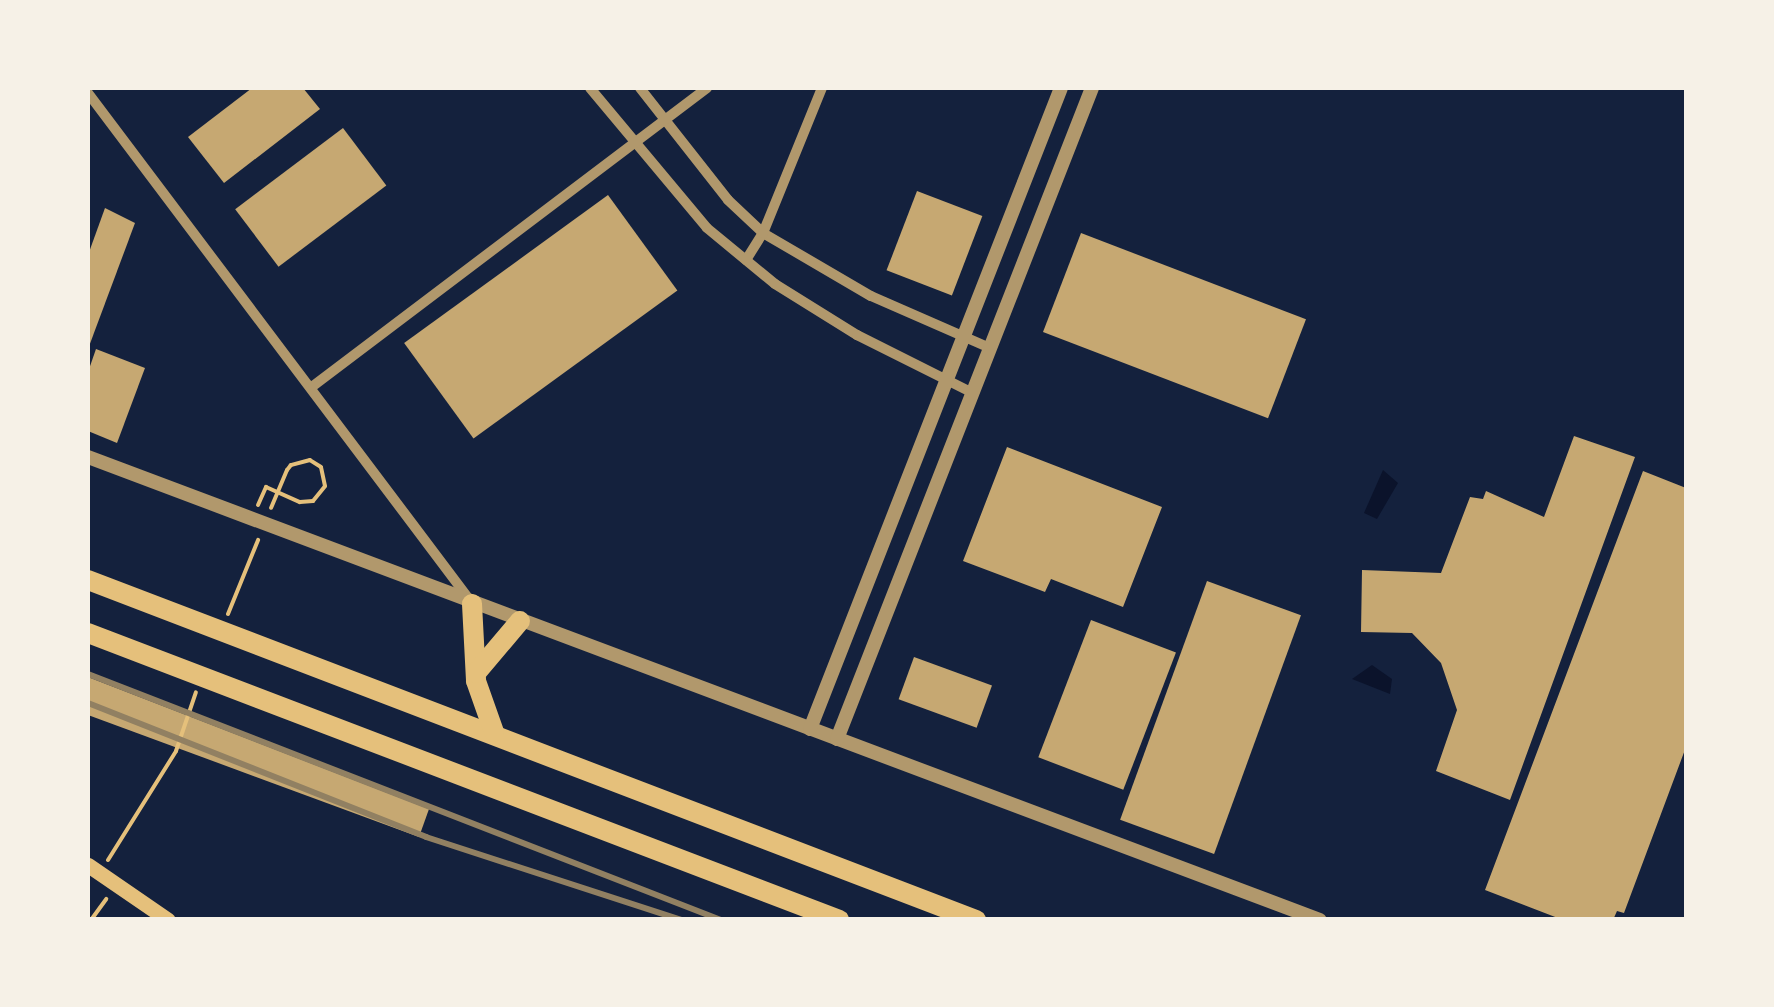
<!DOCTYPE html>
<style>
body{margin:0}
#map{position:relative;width:1774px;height:1007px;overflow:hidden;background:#14213d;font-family:Inter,sans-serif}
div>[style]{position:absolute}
.water>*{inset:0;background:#0b132b}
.building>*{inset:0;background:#c6a872;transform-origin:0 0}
.path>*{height:4px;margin:-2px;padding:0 2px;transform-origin:2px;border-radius:2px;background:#e5c07b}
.minor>*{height:10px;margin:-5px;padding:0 5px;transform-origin:5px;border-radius:5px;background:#b1986c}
.tertiary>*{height:14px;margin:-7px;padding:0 7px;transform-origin:7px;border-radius:7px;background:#b1986c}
.secondary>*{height:15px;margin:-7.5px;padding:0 7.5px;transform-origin:7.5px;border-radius:7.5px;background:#e5c07b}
.motorway>*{height:20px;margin:-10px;padding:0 10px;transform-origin:10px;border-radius:10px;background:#e5c07b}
.rail>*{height:6px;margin:-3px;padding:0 3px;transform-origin:3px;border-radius:3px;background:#918062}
span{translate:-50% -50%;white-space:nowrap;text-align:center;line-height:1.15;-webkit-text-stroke:9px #f6f1e7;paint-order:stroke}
.frame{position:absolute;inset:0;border:90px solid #f6f1e7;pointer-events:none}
</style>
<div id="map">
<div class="water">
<i style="clip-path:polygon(1383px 470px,1398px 483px,1377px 519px,1364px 513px)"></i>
<i style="clip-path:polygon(1372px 665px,1392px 679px,1390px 694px,1352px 679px)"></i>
</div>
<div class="building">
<i style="clip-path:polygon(252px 88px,303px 88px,320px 109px,224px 183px,188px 137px)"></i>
<i style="left:343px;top:128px;width:72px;height:135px;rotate:53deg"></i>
<i style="left:917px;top:191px;width:70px;height:85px;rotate:21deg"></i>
<i style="left:608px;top:195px;width:118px;height:252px;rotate:54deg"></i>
<i style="clip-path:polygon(105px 208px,135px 223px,88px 349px,88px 255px)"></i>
<i style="left:1081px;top:233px;width:241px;height:106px;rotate:21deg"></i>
<i style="clip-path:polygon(96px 349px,145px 368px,117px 443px,88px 431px,88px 372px)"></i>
<i style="clip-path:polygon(1574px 436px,1635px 457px,1510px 800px,1436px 771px,1457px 710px,1441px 663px,1412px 633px,1361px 632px,1362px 570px,1441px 573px,1470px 497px,1483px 499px,1486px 491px,1544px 517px)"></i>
<i style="clip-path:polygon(1007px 447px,1162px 507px,1123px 607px,1051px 579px,1045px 592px,963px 561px)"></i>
<i style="clip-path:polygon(1643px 471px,1686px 488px,1686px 747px,1624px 913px,1617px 911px,1613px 920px,1563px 920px,1485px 890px)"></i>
<i style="left:1207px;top:581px;width:100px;height:254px;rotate:20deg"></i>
<i style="left:1091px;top:620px;width:91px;height:147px;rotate:21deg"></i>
<i style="left:914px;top:657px;width:83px;height:45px;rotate:20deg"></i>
<i style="clip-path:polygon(88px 677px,429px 809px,419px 837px,88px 715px)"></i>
</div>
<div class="path">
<i style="left:258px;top:505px;width:20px;rotate:-66deg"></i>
<i style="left:266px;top:487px;width:37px;rotate:24deg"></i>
<i style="left:300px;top:502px;width:13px;rotate:-4deg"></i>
<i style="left:313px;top:501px;width:19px;rotate:-51deg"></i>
<i style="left:325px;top:486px;width:19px;rotate:-102deg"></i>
<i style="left:321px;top:467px;width:13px;rotate:-148deg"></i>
<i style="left:310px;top:460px;width:20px;rotate:165deg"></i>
<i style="left:291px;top:465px;width:6px;rotate:129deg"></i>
<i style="left:287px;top:470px;width:41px;rotate:112.8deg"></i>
<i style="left:228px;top:614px;width:80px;rotate:-67.9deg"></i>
<i style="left:108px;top:860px;width:128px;rotate:-58deg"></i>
<i style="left:176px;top:751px;width:62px;rotate:-71.3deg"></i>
<i style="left:91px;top:920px;width:26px;rotate:-54deg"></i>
</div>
<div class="minor">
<i style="left:590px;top:88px;width:182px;rotate:50.1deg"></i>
<i style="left:707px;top:228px;width:88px;rotate:39.5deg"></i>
<i style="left:775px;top:284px;width:97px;rotate:31.9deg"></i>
<i style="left:857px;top:335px;width:127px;rotate:26.6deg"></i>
<i style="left:640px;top:88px;width:142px;rotate:51.8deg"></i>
<i style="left:728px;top:200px;width:48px;rotate:43.3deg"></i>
<i style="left:763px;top:233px;width:125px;rotate:30.3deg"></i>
<i style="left:871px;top:296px;width:128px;rotate:23.6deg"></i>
<i style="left:88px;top:93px;width:633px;rotate:53.02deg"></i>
<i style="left:746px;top:260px;width:32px;rotate:-58deg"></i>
<i style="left:763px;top:233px;width:157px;rotate:-67.9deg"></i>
<i style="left:313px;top:386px;width:494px;rotate:-37.1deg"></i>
</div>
<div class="tertiary">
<i style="left:88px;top:457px;width:1316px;rotate:20.6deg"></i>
<i style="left:810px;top:729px;width:688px;rotate:-68.62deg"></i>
<i style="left:837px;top:739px;width:699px;rotate:-68.61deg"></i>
</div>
<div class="secondary">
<i style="left:88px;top:865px;width:97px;rotate:34.5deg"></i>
</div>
<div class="motorway">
<i style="left:88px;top:580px;width:951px;rotate:20.95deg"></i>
<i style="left:472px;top:604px;width:77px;rotate:87deg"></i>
<i style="left:476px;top:681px;width:54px;rotate:70.6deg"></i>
<i style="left:88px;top:633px;width:804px;rotate:20.91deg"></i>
<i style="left:476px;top:673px;width:68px;rotate:-49.8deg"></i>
</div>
<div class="rail">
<i style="left:88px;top:674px;width:679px;rotate:21.24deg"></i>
<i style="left:88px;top:703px;width:364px;rotate:21.6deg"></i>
<i style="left:426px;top:837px;width:269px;rotate:18deg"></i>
</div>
<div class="frame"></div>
</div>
